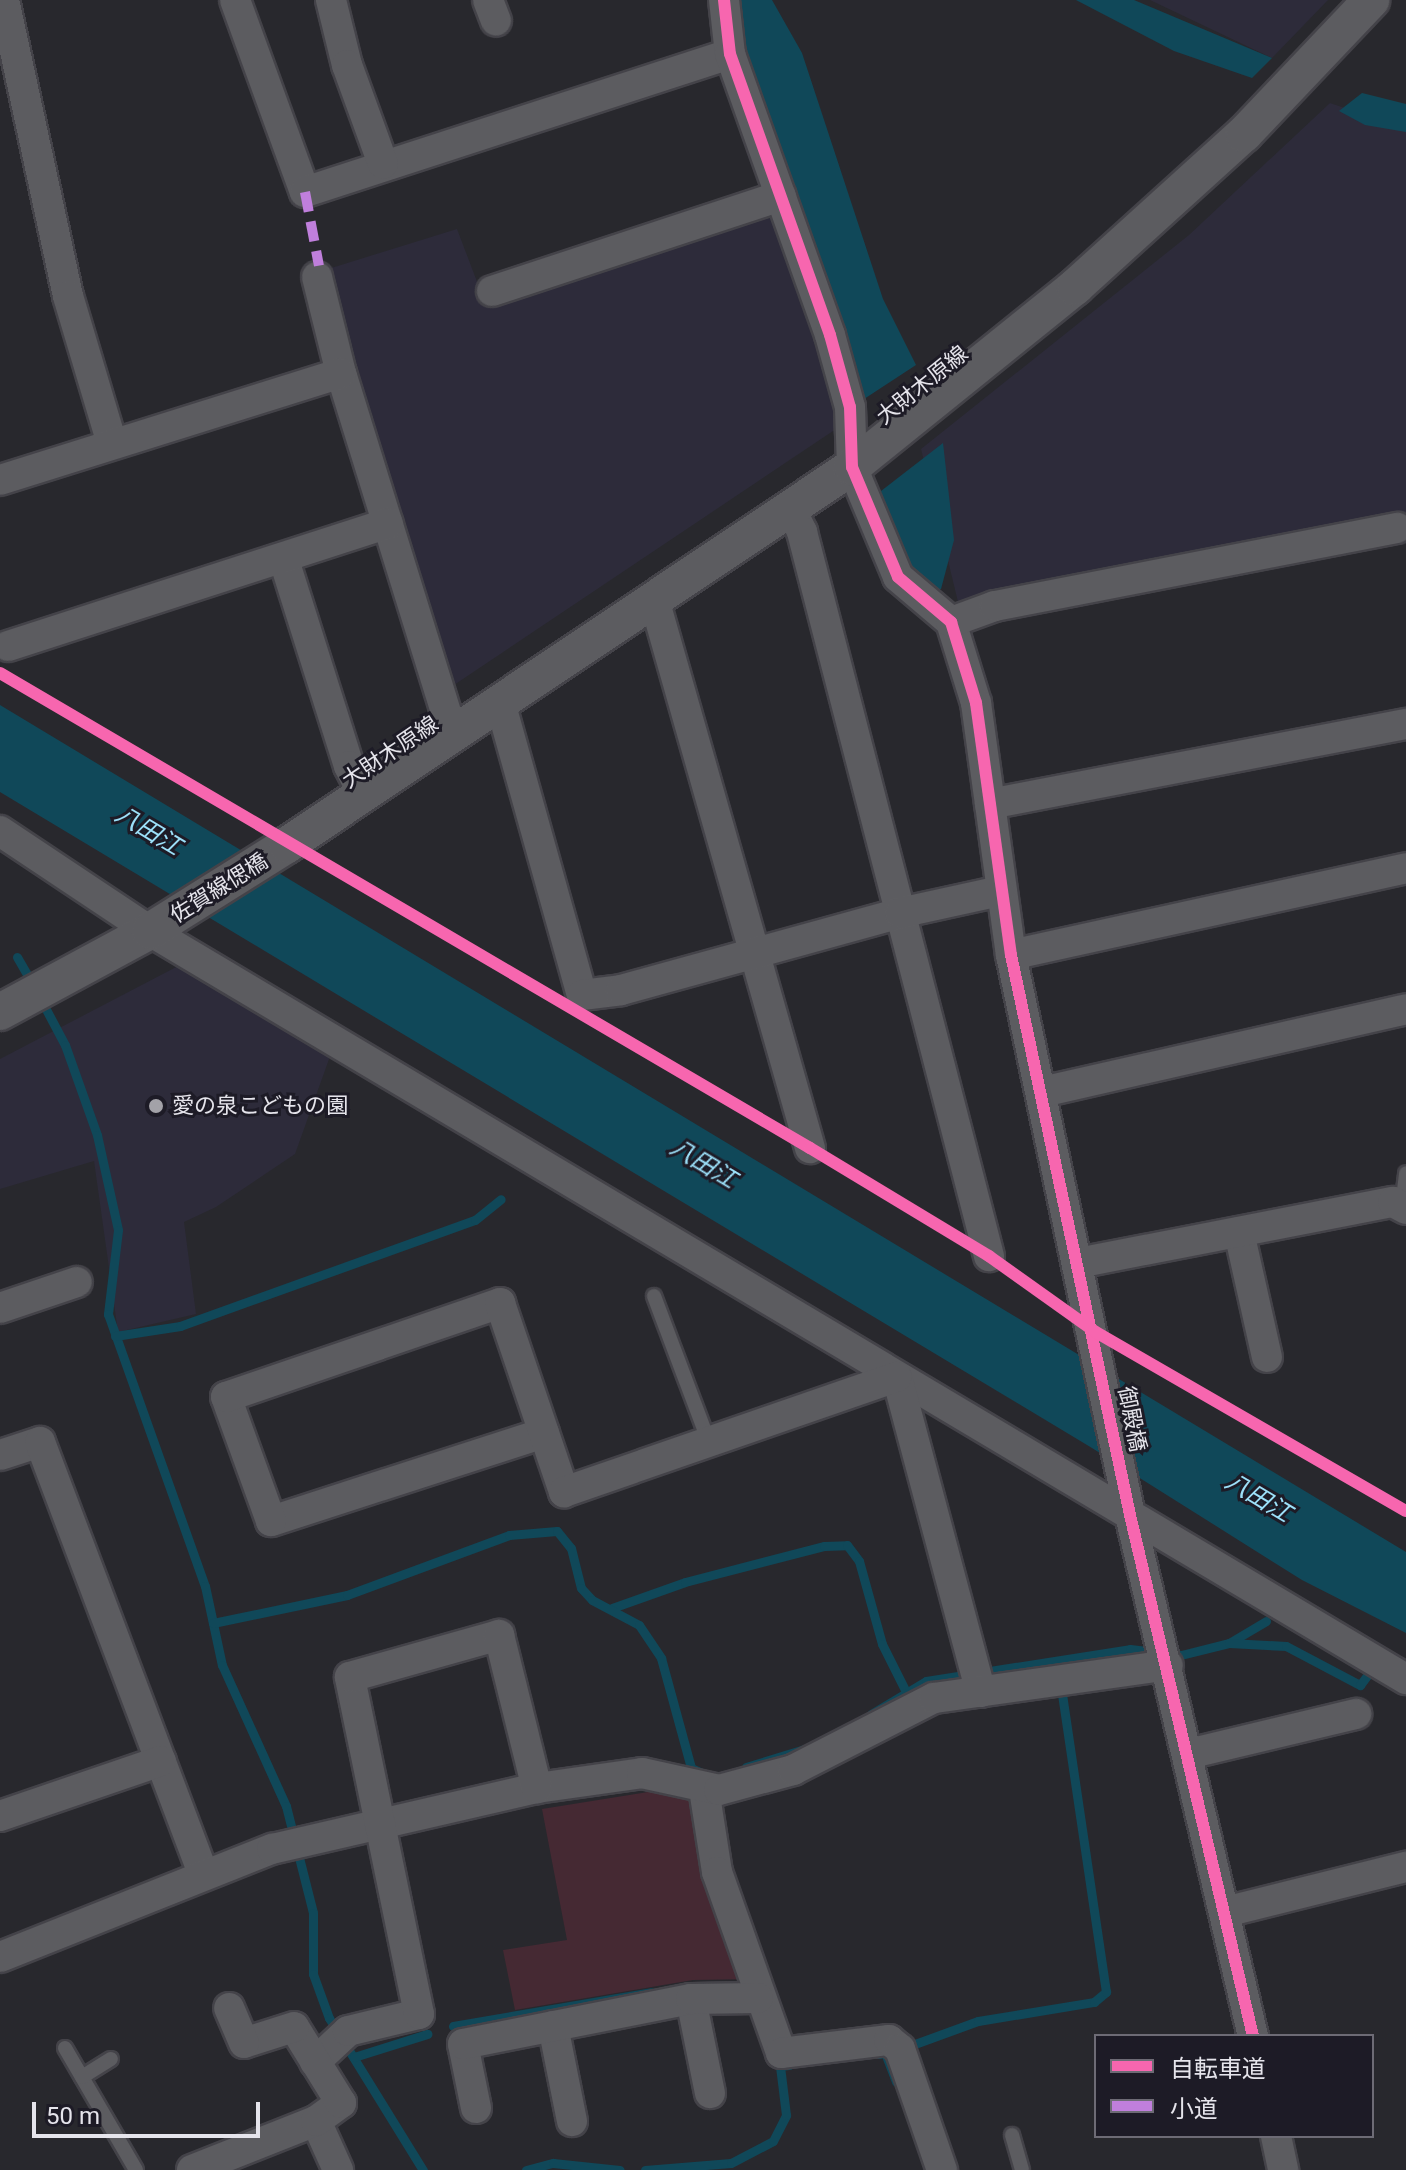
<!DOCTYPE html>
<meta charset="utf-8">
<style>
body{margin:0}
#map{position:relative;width:1406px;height:2170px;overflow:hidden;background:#28282d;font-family:Roboto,"Noto Sans JP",sans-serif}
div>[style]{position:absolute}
.built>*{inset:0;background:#2d2b3a}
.green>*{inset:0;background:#452933}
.water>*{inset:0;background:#104859}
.stream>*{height:9px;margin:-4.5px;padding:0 4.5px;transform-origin:4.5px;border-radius:4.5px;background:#104859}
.roads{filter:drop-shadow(2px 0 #444349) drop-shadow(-2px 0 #444349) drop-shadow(0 2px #444349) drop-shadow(0 -2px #444349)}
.service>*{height:14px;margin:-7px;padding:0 7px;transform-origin:7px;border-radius:7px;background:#5c5c60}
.minor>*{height:30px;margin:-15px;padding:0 15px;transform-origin:15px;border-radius:15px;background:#5c5c60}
.tertiary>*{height:36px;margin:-18px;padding:0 18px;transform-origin:18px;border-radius:18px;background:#5c5c60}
.quiet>*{height:10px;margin-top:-5px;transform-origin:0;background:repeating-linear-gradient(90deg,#c07fdc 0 20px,transparent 0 30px)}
.cycleway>*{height:12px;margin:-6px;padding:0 6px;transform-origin:6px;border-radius:6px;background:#f766af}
.dots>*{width:22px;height:22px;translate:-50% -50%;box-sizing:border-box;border:4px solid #1d1b26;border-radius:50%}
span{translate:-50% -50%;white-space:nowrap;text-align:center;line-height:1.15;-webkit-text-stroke:6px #1d1b26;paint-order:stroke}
.street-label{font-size:22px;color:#e5e4eb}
.poi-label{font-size:22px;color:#e5e4eb}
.left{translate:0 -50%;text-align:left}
.water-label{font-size:24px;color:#9ce0f9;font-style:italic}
.legend{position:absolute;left:1094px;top:2034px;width:280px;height:104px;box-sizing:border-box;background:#1d1b26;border:2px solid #6d6b75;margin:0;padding:10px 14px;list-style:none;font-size:24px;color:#e5e4eb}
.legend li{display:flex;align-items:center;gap:16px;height:40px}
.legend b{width:40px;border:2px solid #6d6b75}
.scale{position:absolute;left:32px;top:2102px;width:228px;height:36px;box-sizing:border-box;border:4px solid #e5e4eb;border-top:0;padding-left:10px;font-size:24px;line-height:28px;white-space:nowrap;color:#e5e4eb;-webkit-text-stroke:6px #1d1b26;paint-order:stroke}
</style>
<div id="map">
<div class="built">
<i style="clip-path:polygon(1150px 0,1328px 0,1272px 58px)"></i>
<i style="clip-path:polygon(1330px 103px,1406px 129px,1406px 512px,959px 606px,921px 449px,1189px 235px)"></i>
<i style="clip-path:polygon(775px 209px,845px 423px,448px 689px,375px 456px,328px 269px,457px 229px,484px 300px)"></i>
<i style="clip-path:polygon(182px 964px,333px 1048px,295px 1154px,216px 1207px,184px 1222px,196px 1314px,118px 1332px,94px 1161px,0 1189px,0 1059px)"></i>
</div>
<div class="green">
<i style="clip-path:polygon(673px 1788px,711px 1798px,755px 1979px,693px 1980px,515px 2010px,503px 1950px,567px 1940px,542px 1809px)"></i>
</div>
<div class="water">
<i style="clip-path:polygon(735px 0,772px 0,802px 53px,883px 299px,916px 365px,861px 401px,852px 361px,753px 81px)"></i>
<i style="clip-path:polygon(1076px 0,1134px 0,1272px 58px,1252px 78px,1174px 51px)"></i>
<i style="clip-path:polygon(1362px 93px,1406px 104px,1406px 132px,1365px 125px,1339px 111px)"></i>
<i style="clip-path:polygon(943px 443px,954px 540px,941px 589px,931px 590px,904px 563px,885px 524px,881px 491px)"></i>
<i style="clip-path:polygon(0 705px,1406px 1552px,1406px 1633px,1302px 1580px,1092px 1448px,0 792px)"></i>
</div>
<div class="stream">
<i style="left:17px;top:957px;width:32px;rotate:60deg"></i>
<i style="left:40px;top:998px;width:53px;rotate:62deg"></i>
<i style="left:65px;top:1045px;width:96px;rotate:70.4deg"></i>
<i style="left:97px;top:1135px;width:97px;rotate:77.5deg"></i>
<i style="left:118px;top:1230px;width:85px;rotate:96.8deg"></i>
<i style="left:108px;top:1314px;width:289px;rotate:70.4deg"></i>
<i style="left:205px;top:1586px;width:81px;rotate:77.9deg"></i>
<i style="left:222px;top:1665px;width:155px;rotate:65.6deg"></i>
<i style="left:286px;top:1806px;width:110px;rotate:75.8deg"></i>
<i style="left:313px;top:1913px;width:61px;rotate:90deg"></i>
<i style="left:313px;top:1974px;width:47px;rotate:70deg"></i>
<i style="left:329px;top:2018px;width:179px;rotate:58.3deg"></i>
<i style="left:115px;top:1336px;width:66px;rotate:-8.7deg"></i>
<i style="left:180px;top:1326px;width:313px;rotate:-19.8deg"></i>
<i style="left:475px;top:1220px;width:33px;rotate:-39deg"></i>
<i style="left:612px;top:1608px;width:77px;rotate:-19.6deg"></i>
<i style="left:685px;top:1582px;width:144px;rotate:-14.5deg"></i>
<i style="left:824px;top:1546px;width:23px;rotate:-2deg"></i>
<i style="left:847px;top:1545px;width:20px;rotate:53deg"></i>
<i style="left:859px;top:1561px;width:86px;rotate:74.5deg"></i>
<i style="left:882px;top:1644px;width:56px;rotate:63.4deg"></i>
<i style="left:213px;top:1623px;width:137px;rotate:-11.8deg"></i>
<i style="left:347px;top:1595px;width:173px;rotate:-20.3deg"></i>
<i style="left:509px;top:1535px;width:48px;rotate:-4.8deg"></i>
<i style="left:557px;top:1531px;width:22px;rotate:51deg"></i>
<i style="left:571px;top:1548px;width:41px;rotate:76deg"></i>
<i style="left:581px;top:1588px;width:16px;rotate:47deg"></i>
<i style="left:592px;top:1600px;width:53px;rotate:28deg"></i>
<i style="left:639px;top:1625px;width:40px;rotate:56deg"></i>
<i style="left:661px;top:1658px;width:114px;rotate:74.7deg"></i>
<i style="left:691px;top:1768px;width:12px;rotate:24deg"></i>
<i style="left:1229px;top:1643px;width:43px;rotate:-30.7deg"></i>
<i style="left:871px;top:1714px;width:64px;rotate:-31deg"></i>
<i style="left:926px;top:1681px;width:206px;rotate:-8.9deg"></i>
<i style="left:1130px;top:1649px;width:51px;rotate:6.7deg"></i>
<i style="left:1181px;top:1655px;width:49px;rotate:-14deg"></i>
<i style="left:1229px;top:1643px;width:57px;rotate:3deg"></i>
<i style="left:1286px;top:1646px;width:84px;rotate:27.8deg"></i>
<i style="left:1360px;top:1685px;width:15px;rotate:-53deg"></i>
<i style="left:746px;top:1767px;width:62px;rotate:-17deg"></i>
<i style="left:453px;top:2026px;width:201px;rotate:-9.7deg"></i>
<i style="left:912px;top:2045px;width:70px;rotate:-20deg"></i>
<i style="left:978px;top:2021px;width:118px;rotate:-9.3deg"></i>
<i style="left:1094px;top:2002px;width:16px;rotate:-40deg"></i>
<i style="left:1106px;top:1992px;width:301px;rotate:-98.4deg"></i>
<i style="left:879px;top:2054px;width:6px;rotate:-9deg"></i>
<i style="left:885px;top:2053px;width:31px;rotate:69deg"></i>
<i style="left:354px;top:2057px;width:77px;rotate:-17.5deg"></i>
<i style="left:526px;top:2170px;width:28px;rotate:-15deg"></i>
<i style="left:553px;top:2163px;width:67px;rotate:6deg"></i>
<i style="left:645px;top:2170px;width:86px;rotate:-4.7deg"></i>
<i style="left:731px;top:2163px;width:47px;rotate:-27.6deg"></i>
<i style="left:773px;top:2141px;width:29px;rotate:-63deg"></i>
<i style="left:786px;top:2115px;width:49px;rotate:-97deg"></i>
<i style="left:780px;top:2066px;width:9px;rotate:-6deg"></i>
</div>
<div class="roads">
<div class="service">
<i style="left:1402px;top:1207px;width:34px;rotate:-83deg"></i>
<i style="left:654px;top:1296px;width:156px;rotate:69.4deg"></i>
<i style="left:65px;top:2048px;width:141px;rotate:59.8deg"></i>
<i style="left:82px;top:2077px;width:34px;rotate:-32deg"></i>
<i style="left:1012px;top:2135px;width:36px;rotate:74deg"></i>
</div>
<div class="minor">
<i style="left:4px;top:0;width:303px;rotate:77.8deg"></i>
<i style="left:68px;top:296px;width:154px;rotate:73.4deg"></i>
<i style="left:235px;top:0;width:204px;rotate:70deg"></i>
<i style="left:305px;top:192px;width:447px;rotate:-18deg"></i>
<i style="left:331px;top:0;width:67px;rotate:76.2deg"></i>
<i style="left:347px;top:65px;width:105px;rotate:70deg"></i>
<i style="left:488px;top:0;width:22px;rotate:69deg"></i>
<i style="left:724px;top:0;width:54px;rotate:83.7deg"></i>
<i style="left:730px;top:54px;width:298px;rotate:70.4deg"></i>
<i style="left:830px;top:335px;width:75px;rotate:74.5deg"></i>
<i style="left:850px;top:407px;width:60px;rotate:88.1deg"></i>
<i style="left:852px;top:467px;width:119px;rotate:67.3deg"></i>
<i style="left:898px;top:577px;width:70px;rotate:40.3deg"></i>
<i style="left:951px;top:622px;width:85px;rotate:72.8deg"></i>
<i style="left:976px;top:703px;width:254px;rotate:82.1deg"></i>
<i style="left:1011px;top:955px;width:573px;rotate:78deg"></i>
<i style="left:1130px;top:1515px;width:535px;rotate:76.72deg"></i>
<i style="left:317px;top:277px;width:99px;rotate:76deg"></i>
<i style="left:341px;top:373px;width:378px;rotate:72.8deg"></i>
<i style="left:492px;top:291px;width:304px;rotate:-18.2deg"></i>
<i style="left:0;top:480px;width:357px;rotate:-17.4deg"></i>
<i style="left:790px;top:508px;width:27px;rotate:63deg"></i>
<i style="left:802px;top:532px;width:748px;rotate:75.52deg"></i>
<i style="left:284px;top:560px;width:216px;rotate:72.5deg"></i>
<i style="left:349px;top:766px;width:31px;rotate:63deg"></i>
<i style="left:654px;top:599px;width:571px;rotate:74.14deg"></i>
<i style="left:951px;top:622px;width:47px;rotate:-20deg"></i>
<i style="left:995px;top:606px;width:410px;rotate:-11deg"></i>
<i style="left:8px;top:646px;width:399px;rotate:-17.9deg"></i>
<i style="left:500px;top:702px;width:304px;rotate:74.4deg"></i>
<i style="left:582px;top:995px;width:39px;rotate:-7deg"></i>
<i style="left:621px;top:990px;width:289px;rotate:-15.4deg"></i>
<i style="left:900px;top:913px;width:102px;rotate:-12.4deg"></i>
<i style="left:990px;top:804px;width:424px;rotate:-10.9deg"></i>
<i style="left:0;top:831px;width:180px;rotate:33.7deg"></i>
<i style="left:150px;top:931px;width:1462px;rotate:30.78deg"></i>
<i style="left:1011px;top:955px;width:404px;rotate:-12.4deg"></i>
<i style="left:1042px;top:1092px;width:373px;rotate:-12.8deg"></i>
<i style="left:1239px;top:1232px;width:128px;rotate:77.4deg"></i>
<i style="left:1078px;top:1263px;width:321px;rotate:-11deg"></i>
<i style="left:1393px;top:1202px;width:15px;rotate:28deg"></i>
<i style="left:0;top:1308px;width:81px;rotate:-18.7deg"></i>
<i style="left:897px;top:1377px;width:326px;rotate:75.1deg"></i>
<i style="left:544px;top:1433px;width:287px;rotate:162.1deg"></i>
<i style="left:271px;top:1521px;width:132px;rotate:-109.9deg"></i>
<i style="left:226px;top:1397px;width:290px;rotate:-18.9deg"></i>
<i style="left:500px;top:1303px;width:200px;rotate:71.3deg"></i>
<i style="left:564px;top:1492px;width:352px;rotate:-19.1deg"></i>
<i style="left:0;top:1455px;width:42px;rotate:-18deg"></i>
<i style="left:40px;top:1442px;width:462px;rotate:69.3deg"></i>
<i style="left:1188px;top:1754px;width:173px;rotate:-13.4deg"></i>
<i style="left:704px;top:1789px;width:84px;rotate:81.1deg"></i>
<i style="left:717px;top:1872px;width:192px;rotate:70.5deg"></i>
<i style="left:781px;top:2053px;width:109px;rotate:-6.9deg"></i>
<i style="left:889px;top:2040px;width:14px;rotate:39deg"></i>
<i style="left:900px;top:2049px;width:128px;rotate:70.9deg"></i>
<i style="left:0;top:1816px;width:170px;rotate:-18.9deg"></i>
<i style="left:1225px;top:1912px;width:187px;rotate:-14deg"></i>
<i style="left:0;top:1957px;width:293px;rotate:-21.7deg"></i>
<i style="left:272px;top:1849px;width:272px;rotate:-13deg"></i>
<i style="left:537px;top:1788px;width:106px;rotate:-8.1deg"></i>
<i style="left:642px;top:1773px;width:79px;rotate:12.4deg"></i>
<i style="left:719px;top:1790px;width:77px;rotate:-15.1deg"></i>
<i style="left:793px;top:1770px;width:158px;rotate:-27.1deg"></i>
<i style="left:934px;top:1698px;width:236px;rotate:-8deg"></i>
<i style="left:691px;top:1999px;width:96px;rotate:78.6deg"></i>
<i style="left:553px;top:2026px;width:97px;rotate:78.7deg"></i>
<i style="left:315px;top:2062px;width:45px;rotate:-43.2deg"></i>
<i style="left:348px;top:2031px;width:73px;rotate:-13.5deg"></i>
<i style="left:419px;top:2014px;width:344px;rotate:-101.6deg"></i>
<i style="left:350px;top:1677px;width:155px;rotate:-15.7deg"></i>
<i style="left:499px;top:1635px;width:158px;rotate:76.1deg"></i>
<i style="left:476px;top:2108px;width:65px;rotate:-101.5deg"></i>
<i style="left:463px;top:2044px;width:232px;rotate:-11.2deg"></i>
<i style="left:691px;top:1999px;width:67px;rotate:-0.9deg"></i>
<i style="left:316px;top:2121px;width:54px;rotate:65.8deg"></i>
<i style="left:1276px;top:2136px;width:35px;rotate:78deg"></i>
<i style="left:192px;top:2170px;width:133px;rotate:-21.6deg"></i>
<i style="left:316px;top:2121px;width:31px;rotate:-36deg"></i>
<i style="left:341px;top:2103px;width:89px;rotate:-121.7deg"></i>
<i style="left:294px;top:2027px;width:52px;rotate:162.3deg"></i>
<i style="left:244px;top:2043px;width:38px;rotate:-113deg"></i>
</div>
<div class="tertiary">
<i style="left:0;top:1012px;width:170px;rotate:-28.4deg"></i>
<i style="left:150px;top:931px;width:162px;rotate:-32.1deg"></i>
<i style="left:287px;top:845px;width:680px;rotate:-33.78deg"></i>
<i style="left:852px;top:467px;width:287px;rotate:-38.9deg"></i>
<i style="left:1075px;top:287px;width:228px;rotate:-42.2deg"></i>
<i style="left:1244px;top:134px;width:185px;rotate:-46.5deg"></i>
</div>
</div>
<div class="quiet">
<i style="left:305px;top:192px;width:75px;rotate:79.3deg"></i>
</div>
<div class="cycleway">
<i style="left:724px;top:0;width:54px;rotate:83.7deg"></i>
<i style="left:730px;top:54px;width:298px;rotate:70.4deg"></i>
<i style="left:830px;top:335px;width:75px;rotate:74.5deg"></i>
<i style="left:850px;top:407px;width:60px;rotate:88.1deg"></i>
<i style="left:852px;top:467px;width:119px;rotate:67.3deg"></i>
<i style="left:898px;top:577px;width:70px;rotate:40.3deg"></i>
<i style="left:951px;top:622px;width:85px;rotate:72.8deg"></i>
<i style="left:976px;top:703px;width:254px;rotate:82.1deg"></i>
<i style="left:1011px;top:955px;width:573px;rotate:78deg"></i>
<i style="left:1130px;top:1515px;width:535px;rotate:76.72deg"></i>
<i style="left:0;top:673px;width:939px;rotate:30.39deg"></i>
<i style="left:810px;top:1148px;width:209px;rotate:31.1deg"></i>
<i style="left:989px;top:1256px;width:129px;rotate:35.5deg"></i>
<i style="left:1094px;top:1331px;width:360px;rotate:30deg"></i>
</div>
<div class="dots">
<i style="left:156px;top:1106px;background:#a3a2a8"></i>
</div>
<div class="street-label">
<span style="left:922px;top:385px;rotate:-39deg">大財木原線</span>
<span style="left:390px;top:752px;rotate:-34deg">大財木原線</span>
<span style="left:219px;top:888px;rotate:-32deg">佐賀線偲橋</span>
<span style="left:1132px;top:1419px;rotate:79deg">御殿橋</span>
</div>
<div class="poi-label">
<span class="left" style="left:172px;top:1106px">愛の泉こどもの園</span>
</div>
<div class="water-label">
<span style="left:148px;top:831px;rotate:31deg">八田江</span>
<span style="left:703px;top:1164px;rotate:31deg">八田江</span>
<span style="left:1258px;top:1498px;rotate:31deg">八田江</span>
</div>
<ul class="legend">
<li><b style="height:10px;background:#f766af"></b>自転車道</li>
<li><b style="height:10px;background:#c07fdc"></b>小道</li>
</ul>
<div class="scale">50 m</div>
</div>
